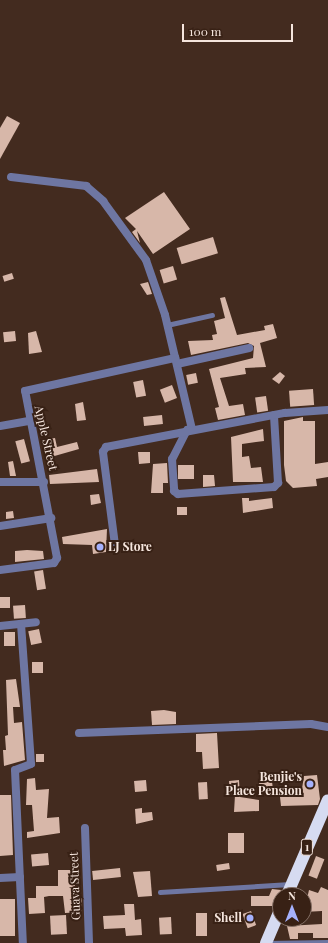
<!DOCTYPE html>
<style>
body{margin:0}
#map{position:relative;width:328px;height:943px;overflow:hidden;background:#432b1f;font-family:"Playfair Display",serif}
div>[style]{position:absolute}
.building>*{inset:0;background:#d7b7a9;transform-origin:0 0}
.lane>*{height:4.5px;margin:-2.25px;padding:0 2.25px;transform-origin:2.25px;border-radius:2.25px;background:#6e76a2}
.street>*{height:8px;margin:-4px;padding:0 4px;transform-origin:4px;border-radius:4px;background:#6e76a2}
.highway>*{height:12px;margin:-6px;padding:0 6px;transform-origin:6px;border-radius:6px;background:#d6dbf1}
.dots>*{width:11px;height:11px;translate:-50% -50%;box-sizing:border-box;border:2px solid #382115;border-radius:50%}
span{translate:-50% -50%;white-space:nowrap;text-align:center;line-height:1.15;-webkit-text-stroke:4px #382115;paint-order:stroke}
.shield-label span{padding:1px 3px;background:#382115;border:1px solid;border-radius:3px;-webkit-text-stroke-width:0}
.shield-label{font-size:11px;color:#f5e5dd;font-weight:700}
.street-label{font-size:12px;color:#f5e5dd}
.poi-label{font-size:12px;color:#f5e5dd;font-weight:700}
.left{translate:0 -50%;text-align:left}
.right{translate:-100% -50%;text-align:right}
.north{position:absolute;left:272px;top:887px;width:40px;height:40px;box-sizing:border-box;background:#382115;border:1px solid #846f65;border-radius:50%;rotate:0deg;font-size:11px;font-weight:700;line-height:16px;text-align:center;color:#f5e5dd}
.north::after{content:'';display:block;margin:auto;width:14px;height:18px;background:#a5b1fc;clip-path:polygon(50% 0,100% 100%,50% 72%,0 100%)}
.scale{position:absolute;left:182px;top:24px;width:111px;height:18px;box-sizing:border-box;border:2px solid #f5e5dd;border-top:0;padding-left:5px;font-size:12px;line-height:14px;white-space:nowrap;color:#f5e5dd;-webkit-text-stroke:3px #382115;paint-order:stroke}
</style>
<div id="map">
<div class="building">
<i style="clip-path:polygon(7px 116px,20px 123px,0 159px,0 128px)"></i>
<i style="clip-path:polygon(164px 192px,190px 229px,153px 254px,137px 231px,140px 243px,132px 232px,136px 229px,125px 218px)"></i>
<i style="left:213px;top:237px;width:17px;height:38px;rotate:73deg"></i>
<i style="left:173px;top:266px;width:14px;height:14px;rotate:73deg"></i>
<i style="left:12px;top:273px;width:6px;height:10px;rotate:72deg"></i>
<i style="clip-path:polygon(148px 282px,152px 294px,147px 295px,140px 284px)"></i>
<i style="clip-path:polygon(225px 297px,237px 335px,265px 330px,264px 326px,273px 324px,277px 338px,260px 343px,266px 367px,245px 368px,246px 374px,220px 378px,229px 406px,243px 404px,245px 415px,218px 420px,215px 408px,219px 407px,209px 369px,253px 358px,254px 346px,248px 343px,191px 355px,188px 341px,213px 340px,212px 335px,217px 334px,214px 321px,225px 318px,220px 298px)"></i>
<i style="left:15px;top:331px;width:10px;height:12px;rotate:84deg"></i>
<i style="clip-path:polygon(36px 331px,42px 352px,29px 354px,28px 333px)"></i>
<i style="clip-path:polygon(280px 372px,285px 376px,279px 384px,272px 379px)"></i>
<i style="left:196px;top:373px;width:10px;height:10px;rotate:79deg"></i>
<i style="left:143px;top:380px;width:16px;height:10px;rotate:79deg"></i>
<i style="left:172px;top:385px;width:14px;height:13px;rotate:69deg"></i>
<i style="left:313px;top:389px;width:16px;height:24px;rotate:86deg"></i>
<i style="left:266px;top:396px;width:15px;height:11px;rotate:82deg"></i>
<i style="clip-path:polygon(83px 402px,86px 420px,77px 421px,75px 404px)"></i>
<i style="left:162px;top:415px;width:9px;height:19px;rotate:84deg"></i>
<i style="clip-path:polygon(303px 417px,303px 421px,315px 421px,315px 464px,328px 462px,328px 477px,316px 479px,317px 486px,293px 488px,286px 481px,284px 465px,284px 421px)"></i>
<i style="clip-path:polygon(263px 429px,264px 441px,242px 444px,242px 457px,249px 456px,251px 468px,261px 467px,263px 482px,233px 482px,231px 437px)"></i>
<i style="clip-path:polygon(55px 438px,57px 447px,77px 442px,79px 449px,51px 457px,42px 440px)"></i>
<i style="left:24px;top:439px;width:23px;height:9px;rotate:75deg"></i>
<i style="clip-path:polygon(138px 452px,150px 452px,150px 463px,139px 464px)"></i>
<i style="clip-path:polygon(13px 461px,16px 476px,10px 476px,8px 462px)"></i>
<i style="clip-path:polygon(167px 463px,168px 483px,163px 483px,163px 493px,151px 493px,153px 464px)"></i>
<i style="left:194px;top:465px;width:14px;height:16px;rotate:90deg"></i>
<i style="clip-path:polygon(97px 469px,99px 482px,50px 484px,49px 475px)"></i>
<i style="clip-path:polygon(203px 475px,214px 475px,215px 486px,203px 487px)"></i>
<i style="clip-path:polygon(99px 494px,101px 503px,91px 505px,90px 495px)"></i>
<i style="clip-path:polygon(242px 498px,249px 498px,249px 501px,272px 498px,273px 508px,243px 513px)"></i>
<i style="left:177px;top:507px;width:10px;height:8px"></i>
<i style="clip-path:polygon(13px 511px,14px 518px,6px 519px,6px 512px)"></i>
<i style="clip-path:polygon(107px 529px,106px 552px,93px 554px,92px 545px,63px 544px,62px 537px)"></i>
<i style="clip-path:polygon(27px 550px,43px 551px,44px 559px,15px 562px,15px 551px)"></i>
<i style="left:43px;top:570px;width:19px;height:9px;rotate:81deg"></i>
<i style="left:0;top:597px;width:10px;height:11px"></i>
<i style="left:25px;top:605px;width:13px;height:12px;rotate:86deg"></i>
<i style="left:39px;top:629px;width:14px;height:11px;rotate:78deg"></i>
<i style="left:4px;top:632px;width:11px;height:14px"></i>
<i style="left:32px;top:662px;width:11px;height:11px"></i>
<i style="clip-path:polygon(16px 679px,20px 707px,13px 707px,14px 723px,22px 722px,25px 760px,4px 766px,3px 750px,6px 750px,5px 736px,8px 735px,6px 680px)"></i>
<i style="clip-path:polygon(164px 710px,176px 712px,176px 724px,152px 725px,151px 711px)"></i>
<i style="clip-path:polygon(217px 733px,219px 768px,203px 769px,202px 752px,196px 752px,196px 734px)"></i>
<i style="left:36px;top:754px;width:8px;height:8px"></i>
<i style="clip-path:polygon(317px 775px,320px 799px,318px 805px,281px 806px,280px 797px,301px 795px,304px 776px)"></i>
<i style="clip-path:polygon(35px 778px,36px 790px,49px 789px,47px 818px,59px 817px,60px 833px,27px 838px,27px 832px,34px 831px,32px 805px,26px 805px,27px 779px)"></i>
<i style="left:146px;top:780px;width:11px;height:12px;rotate:85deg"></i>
<i style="clip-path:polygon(239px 780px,240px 797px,259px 800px,259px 811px,234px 812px,235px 795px,230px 795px,229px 781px)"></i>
<i style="left:272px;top:781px;width:10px;height:13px;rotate:84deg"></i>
<i style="left:207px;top:782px;width:17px;height:9px;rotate:87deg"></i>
<i style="clip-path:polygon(0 795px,11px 795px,13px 855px,0 856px)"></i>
<i style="clip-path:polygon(142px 808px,142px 813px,152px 812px,153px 820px,136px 824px,135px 809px)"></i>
<i style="left:228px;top:833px;width:16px;height:20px"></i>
<i style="left:48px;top:853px;width:12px;height:17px;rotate:85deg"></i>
<i style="left:316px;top:856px;width:9px;height:21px;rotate:21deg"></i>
<i style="left:229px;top:863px;width:6px;height:13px;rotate:81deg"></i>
<i style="left:120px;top:868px;width:9px;height:28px;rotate:84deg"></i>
<i style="clip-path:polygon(58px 870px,75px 870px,75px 899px,82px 898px,82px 912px,65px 913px,63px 896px,49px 896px,44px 897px,45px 913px,29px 914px,28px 898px,36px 898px,36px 886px,58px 886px)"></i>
<i style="clip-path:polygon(150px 871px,152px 896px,138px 897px,133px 872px)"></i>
<i style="clip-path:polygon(321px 887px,328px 890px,328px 938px,313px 938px,313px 933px,298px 933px,298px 939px,290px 939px,287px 926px,322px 924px,322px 911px,304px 912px,309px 890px,318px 893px)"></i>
<i style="clip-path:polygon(272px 889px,281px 890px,274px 906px,251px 906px,251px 896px,269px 896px)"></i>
<i style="left:0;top:899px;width:15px;height:37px"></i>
<i style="clip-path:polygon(124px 904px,134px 904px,135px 920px,141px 919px,142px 935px,126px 936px,125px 928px,104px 929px,103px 916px,125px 915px)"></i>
<i style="left:251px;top:911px;width:15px;height:9px;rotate:70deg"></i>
<i style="left:196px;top:913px;width:11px;height:23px"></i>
<i style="left:66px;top:915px;width:19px;height:16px;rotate:87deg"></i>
<i style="left:171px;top:917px;width:17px;height:12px;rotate:87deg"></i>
</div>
<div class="lane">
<i style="left:167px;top:325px;width:46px;rotate:-12.5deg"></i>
<i style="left:160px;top:892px;width:130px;rotate:-3.5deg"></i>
<i style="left:267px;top:943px;width:61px;rotate:-0.9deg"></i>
</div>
<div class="street">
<i style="left:11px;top:177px;width:76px;rotate:6.8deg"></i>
<i style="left:86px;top:186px;width:23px;rotate:41deg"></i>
<i style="left:103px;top:201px;width:73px;rotate:53.9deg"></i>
<i style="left:146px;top:260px;width:58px;rotate:70.9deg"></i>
<i style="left:165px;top:315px;width:117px;rotate:76.7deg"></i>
<i style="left:177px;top:364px;width:74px;rotate:-12.5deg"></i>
<i style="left:0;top:426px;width:29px;rotate:-10deg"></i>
<i style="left:187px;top:430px;width:33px;rotate:117deg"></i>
<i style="left:172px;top:459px;width:32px;rotate:86deg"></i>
<i style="left:174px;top:491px;width:5px;rotate:37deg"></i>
<i style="left:178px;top:494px;width:96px;rotate:-4.2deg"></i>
<i style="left:274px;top:487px;width:6px;rotate:-45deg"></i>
<i style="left:278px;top:483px;width:68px;rotate:-93.4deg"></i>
<i style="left:0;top:482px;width:44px"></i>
<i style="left:0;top:526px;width:52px;rotate:-8.9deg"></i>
<i style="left:115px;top:545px;width:94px;rotate:-97.4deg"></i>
<i style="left:103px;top:452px;width:6px;rotate:-59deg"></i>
<i style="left:106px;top:447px;width:182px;rotate:-10.8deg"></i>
<i style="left:285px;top:413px;width:43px;rotate:-4deg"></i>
<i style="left:0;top:570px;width:54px;rotate:-7.4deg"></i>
<i style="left:54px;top:563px;width:6px;rotate:-59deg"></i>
<i style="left:57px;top:558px;width:170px;rotate:-100.8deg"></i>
<i style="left:25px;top:391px;width:154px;rotate:-12.4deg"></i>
<i style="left:21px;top:624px;width:140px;rotate:85.9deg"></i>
<i style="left:31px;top:764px;width:17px;rotate:159deg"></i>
<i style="left:15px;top:770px;width:173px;rotate:87.4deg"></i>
<i style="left:0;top:626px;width:36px;rotate:-6deg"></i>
<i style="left:79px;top:733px;width:232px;rotate:-2.2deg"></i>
<i style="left:311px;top:724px;width:17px;rotate:10deg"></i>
<i style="left:85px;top:828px;width:115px;rotate:88deg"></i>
<i style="left:0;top:878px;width:20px;rotate:-3deg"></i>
</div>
<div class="highway">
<i style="left:287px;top:895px;width:103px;rotate:-66.7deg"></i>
<i style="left:266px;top:943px;width:36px;rotate:-67deg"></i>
</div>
<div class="dots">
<i style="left:100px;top:547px;background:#a5b1fc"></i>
<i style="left:310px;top:784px;background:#a5b1fc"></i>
<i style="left:250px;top:918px;background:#a5b1fc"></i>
</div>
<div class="shield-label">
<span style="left:307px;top:847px">1</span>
</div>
<div class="street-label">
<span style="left:46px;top:438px;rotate:77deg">Apple Street</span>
<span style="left:75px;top:886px;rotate:-92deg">Guava Street</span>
</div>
<div class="poi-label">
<span class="left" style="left:108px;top:547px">LJ Store</span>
<span class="right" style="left:302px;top:784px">Benjie's<br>Place Pension</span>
<span class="right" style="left:242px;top:918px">Shell</span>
</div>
<div class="north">N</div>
<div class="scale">100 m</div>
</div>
